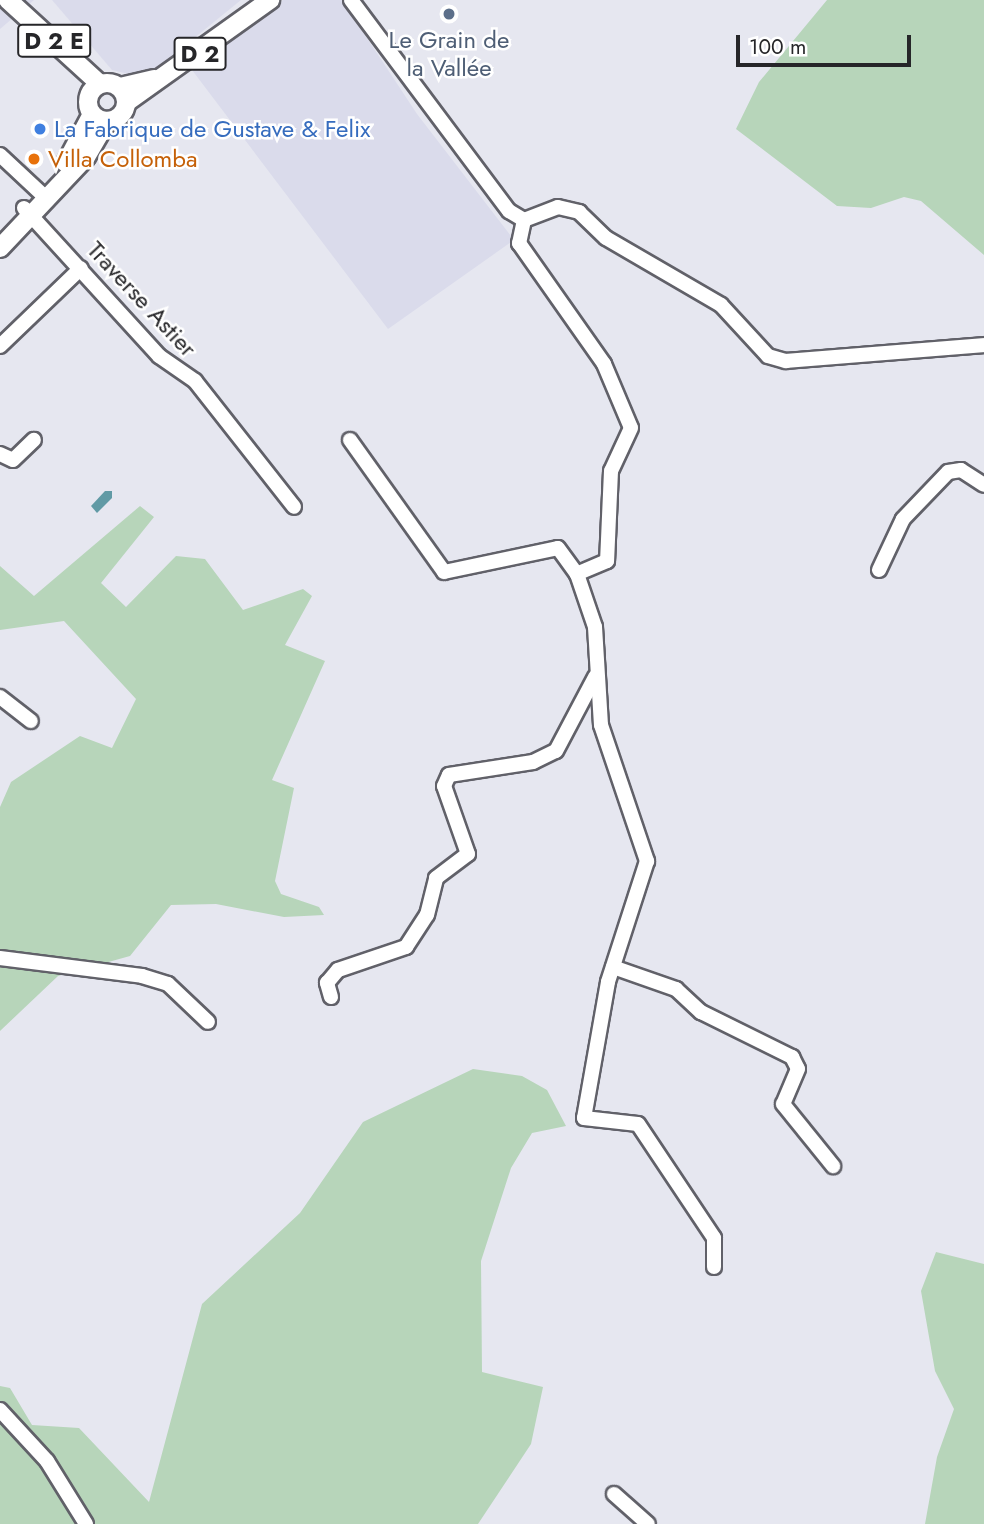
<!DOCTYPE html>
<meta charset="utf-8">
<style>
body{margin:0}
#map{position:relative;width:984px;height:1524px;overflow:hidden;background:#e6e7f0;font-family:Jost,sans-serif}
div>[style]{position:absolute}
.built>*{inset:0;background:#dadbeb}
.green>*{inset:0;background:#b7d5ba}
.water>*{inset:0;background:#619aa5}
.roads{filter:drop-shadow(2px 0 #616169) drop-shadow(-2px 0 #616169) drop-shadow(0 2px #616169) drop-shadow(0 -2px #616169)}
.minor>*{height:14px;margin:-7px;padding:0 7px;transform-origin:7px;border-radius:7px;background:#fff}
.major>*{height:18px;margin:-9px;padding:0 9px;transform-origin:9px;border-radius:9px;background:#fff}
.major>.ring{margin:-9px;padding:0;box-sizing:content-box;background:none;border:18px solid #fff;border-radius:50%}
.dots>*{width:19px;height:19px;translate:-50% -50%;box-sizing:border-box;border:4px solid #fff;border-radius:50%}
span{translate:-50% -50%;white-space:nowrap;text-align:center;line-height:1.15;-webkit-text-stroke:5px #fff;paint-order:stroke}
.shield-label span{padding:2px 5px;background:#fff;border:2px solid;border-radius:5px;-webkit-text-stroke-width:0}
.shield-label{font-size:23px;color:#262629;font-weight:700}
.service-label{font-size:24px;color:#4e5e75}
.shop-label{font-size:24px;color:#366cbe}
.left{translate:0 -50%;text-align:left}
.food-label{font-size:24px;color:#c56008}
.street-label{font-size:24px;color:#262629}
.scale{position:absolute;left:736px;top:35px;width:175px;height:32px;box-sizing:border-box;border:4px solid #262629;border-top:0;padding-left:9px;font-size:21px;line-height:24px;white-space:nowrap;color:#262629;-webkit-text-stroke:5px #fff;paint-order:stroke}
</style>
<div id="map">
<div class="built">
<i style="clip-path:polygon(0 0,34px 0,0 29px)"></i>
<i style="clip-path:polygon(52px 0,241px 0,145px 78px,112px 70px)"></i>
<i style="clip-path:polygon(283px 0,342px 0,417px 114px,514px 240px,388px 329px,192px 70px)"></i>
</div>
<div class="green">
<i style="clip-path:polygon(827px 0,984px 0,984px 255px,921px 201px,904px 197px,871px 208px,837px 206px,736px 129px,759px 82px)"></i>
<i style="clip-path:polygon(140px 506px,154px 517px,101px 583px,126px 607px,176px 556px,205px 559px,243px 610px,303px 589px,312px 596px,285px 645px,325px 661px,272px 780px,294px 788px,275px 881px,281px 894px,319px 907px,324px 915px,284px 917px,216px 904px,171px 905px,130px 956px,58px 976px,0 1031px,0 807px,11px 782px,80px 736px,112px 748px,136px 699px,64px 621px,0 630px,0 566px,34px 596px)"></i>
<i style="clip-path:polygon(473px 1069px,522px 1076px,547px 1090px,566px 1126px,532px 1133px,511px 1168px,481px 1261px,482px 1372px,543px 1387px,531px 1444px,478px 1524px,0 1524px,0 1386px,10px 1388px,32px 1425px,79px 1428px,149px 1502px,202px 1304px,300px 1213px,363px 1122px)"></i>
<i style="clip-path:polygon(936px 1252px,984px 1264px,984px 1524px,925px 1524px,937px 1457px,954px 1409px,935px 1371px,921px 1291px)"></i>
</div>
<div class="water">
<i style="clip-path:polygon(105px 491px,112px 491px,112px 498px,97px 513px,91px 506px)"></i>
</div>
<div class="roads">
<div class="minor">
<i style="left:351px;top:0;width:264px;rotate:53.2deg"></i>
<i style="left:509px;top:211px;width:17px;rotate:31deg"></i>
<i style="left:524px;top:220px;width:36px;rotate:-21deg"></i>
<i style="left:558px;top:207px;width:22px;rotate:13deg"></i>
<i style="left:579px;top:212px;width:37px;rotate:44deg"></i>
<i style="left:606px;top:238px;width:133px;rotate:30.2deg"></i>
<i style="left:721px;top:305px;width:69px;rotate:47.3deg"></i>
<i style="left:768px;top:356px;width:19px;rotate:16deg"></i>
<i style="left:786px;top:361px;width:199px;rotate:-4.6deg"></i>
<i style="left:0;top:155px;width:64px;rotate:43.1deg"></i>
<i style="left:24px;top:208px;width:200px;rotate:47.6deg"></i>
<i style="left:159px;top:356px;width:44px;rotate:34.8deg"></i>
<i style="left:195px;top:381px;width:160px;rotate:51.8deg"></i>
<i style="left:524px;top:220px;width:24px;rotate:102deg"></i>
<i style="left:519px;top:243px;width:148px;rotate:54.9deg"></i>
<i style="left:604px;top:364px;width:69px;rotate:67.1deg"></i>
<i style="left:631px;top:428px;width:47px;rotate:114.9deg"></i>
<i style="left:611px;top:471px;width:90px;rotate:92.5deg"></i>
<i style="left:607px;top:561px;width:33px;rotate:157deg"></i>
<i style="left:577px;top:574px;width:56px;rotate:71.2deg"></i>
<i style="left:595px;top:627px;width:98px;rotate:86.5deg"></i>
<i style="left:601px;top:725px;width:144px;rotate:71.3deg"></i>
<i style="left:647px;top:861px;width:127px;rotate:107.9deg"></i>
<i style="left:608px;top:982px;width:138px;rotate:100deg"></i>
<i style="left:584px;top:1118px;width:54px;rotate:6.3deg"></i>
<i style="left:638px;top:1124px;width:137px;rotate:56.3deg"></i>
<i style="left:714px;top:1238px;width:29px;rotate:90deg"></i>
<i style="left:0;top:346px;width:112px;rotate:-43.9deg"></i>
<i style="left:350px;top:440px;width:162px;rotate:54.5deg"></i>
<i style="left:444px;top:572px;width:116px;rotate:-11.9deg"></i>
<i style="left:558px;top:548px;width:32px;rotate:54deg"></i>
<i style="left:0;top:454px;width:14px;rotate:25deg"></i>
<i style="left:13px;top:460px;width:29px;rotate:-44deg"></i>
<i style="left:879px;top:570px;width:56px;rotate:-64.8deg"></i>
<i style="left:903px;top:519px;width:65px;rotate:-46.2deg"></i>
<i style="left:948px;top:472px;width:13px;rotate:-9deg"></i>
<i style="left:961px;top:470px;width:27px;rotate:33deg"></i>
<i style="left:0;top:697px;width:39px;rotate:38deg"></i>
<i style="left:0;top:958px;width:143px;rotate:7.2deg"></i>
<i style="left:142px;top:976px;width:27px;rotate:17deg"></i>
<i style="left:168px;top:984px;width:55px;rotate:43.5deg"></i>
<i style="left:613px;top:967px;width:67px;rotate:19.2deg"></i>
<i style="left:676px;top:989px;width:34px;rotate:43deg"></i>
<i style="left:701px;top:1012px;width:102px;rotate:26.3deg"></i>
<i style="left:792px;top:1057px;width:13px;rotate:63deg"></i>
<i style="left:798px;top:1069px;width:38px;rotate:113deg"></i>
<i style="left:783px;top:1104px;width:80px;rotate:51.1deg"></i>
<i style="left:331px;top:997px;width:15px;rotate:-106deg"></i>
<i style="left:327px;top:983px;width:17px;rotate:-50deg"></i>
<i style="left:338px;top:970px;width:72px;rotate:-18.7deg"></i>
<i style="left:406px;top:947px;width:38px;rotate:-57deg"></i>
<i style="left:427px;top:915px;width:38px;rotate:-76deg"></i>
<i style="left:436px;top:878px;width:40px;rotate:-37deg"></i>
<i style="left:468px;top:854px;width:72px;rotate:-109.4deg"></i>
<i style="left:444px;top:786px;width:12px;rotate:-66deg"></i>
<i style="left:449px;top:775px;width:85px;rotate:-8.8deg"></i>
<i style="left:533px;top:762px;width:25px;rotate:-26deg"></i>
<i style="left:556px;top:751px;width:84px;rotate:-62.2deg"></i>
<i style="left:0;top:1410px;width:69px;rotate:47.3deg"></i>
<i style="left:47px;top:1461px;width:74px;rotate:58.2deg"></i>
<i style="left:614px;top:1494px;width:45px;rotate:41.4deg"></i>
</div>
<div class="major">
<i style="left:8px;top:0;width:125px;rotate:42.4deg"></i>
<i class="ring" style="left:88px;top:83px;width:20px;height:20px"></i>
<i style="left:120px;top:87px;width:35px;rotate:-13deg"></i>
<i style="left:127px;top:102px;width:176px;rotate:-35.5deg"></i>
<i style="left:66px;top:163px;width:55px;rotate:-62deg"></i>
<i style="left:0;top:248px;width:125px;rotate:-46.6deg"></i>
<i style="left:86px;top:157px;width:42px;rotate:-59.7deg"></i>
</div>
</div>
<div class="dots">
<i style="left:449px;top:14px;background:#5c6f8a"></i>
<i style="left:40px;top:129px;background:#3f7fe0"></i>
<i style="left:34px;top:159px;background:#e8710a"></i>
</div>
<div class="shield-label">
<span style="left:54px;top:41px">D 2 E</span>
<span style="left:200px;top:54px">D 2</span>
</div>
<div class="service-label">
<span style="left:449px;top:54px">Le Grain de<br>la Vallée</span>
</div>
<div class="shop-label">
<span class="left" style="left:54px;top:129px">La Fabrique de Gustave &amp; Felix</span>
</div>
<div class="food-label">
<span class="left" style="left:48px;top:159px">Villa Collomba</span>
</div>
<div class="street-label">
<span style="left:142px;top:299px;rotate:47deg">Traverse Astier</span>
</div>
<div class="scale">100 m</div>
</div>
